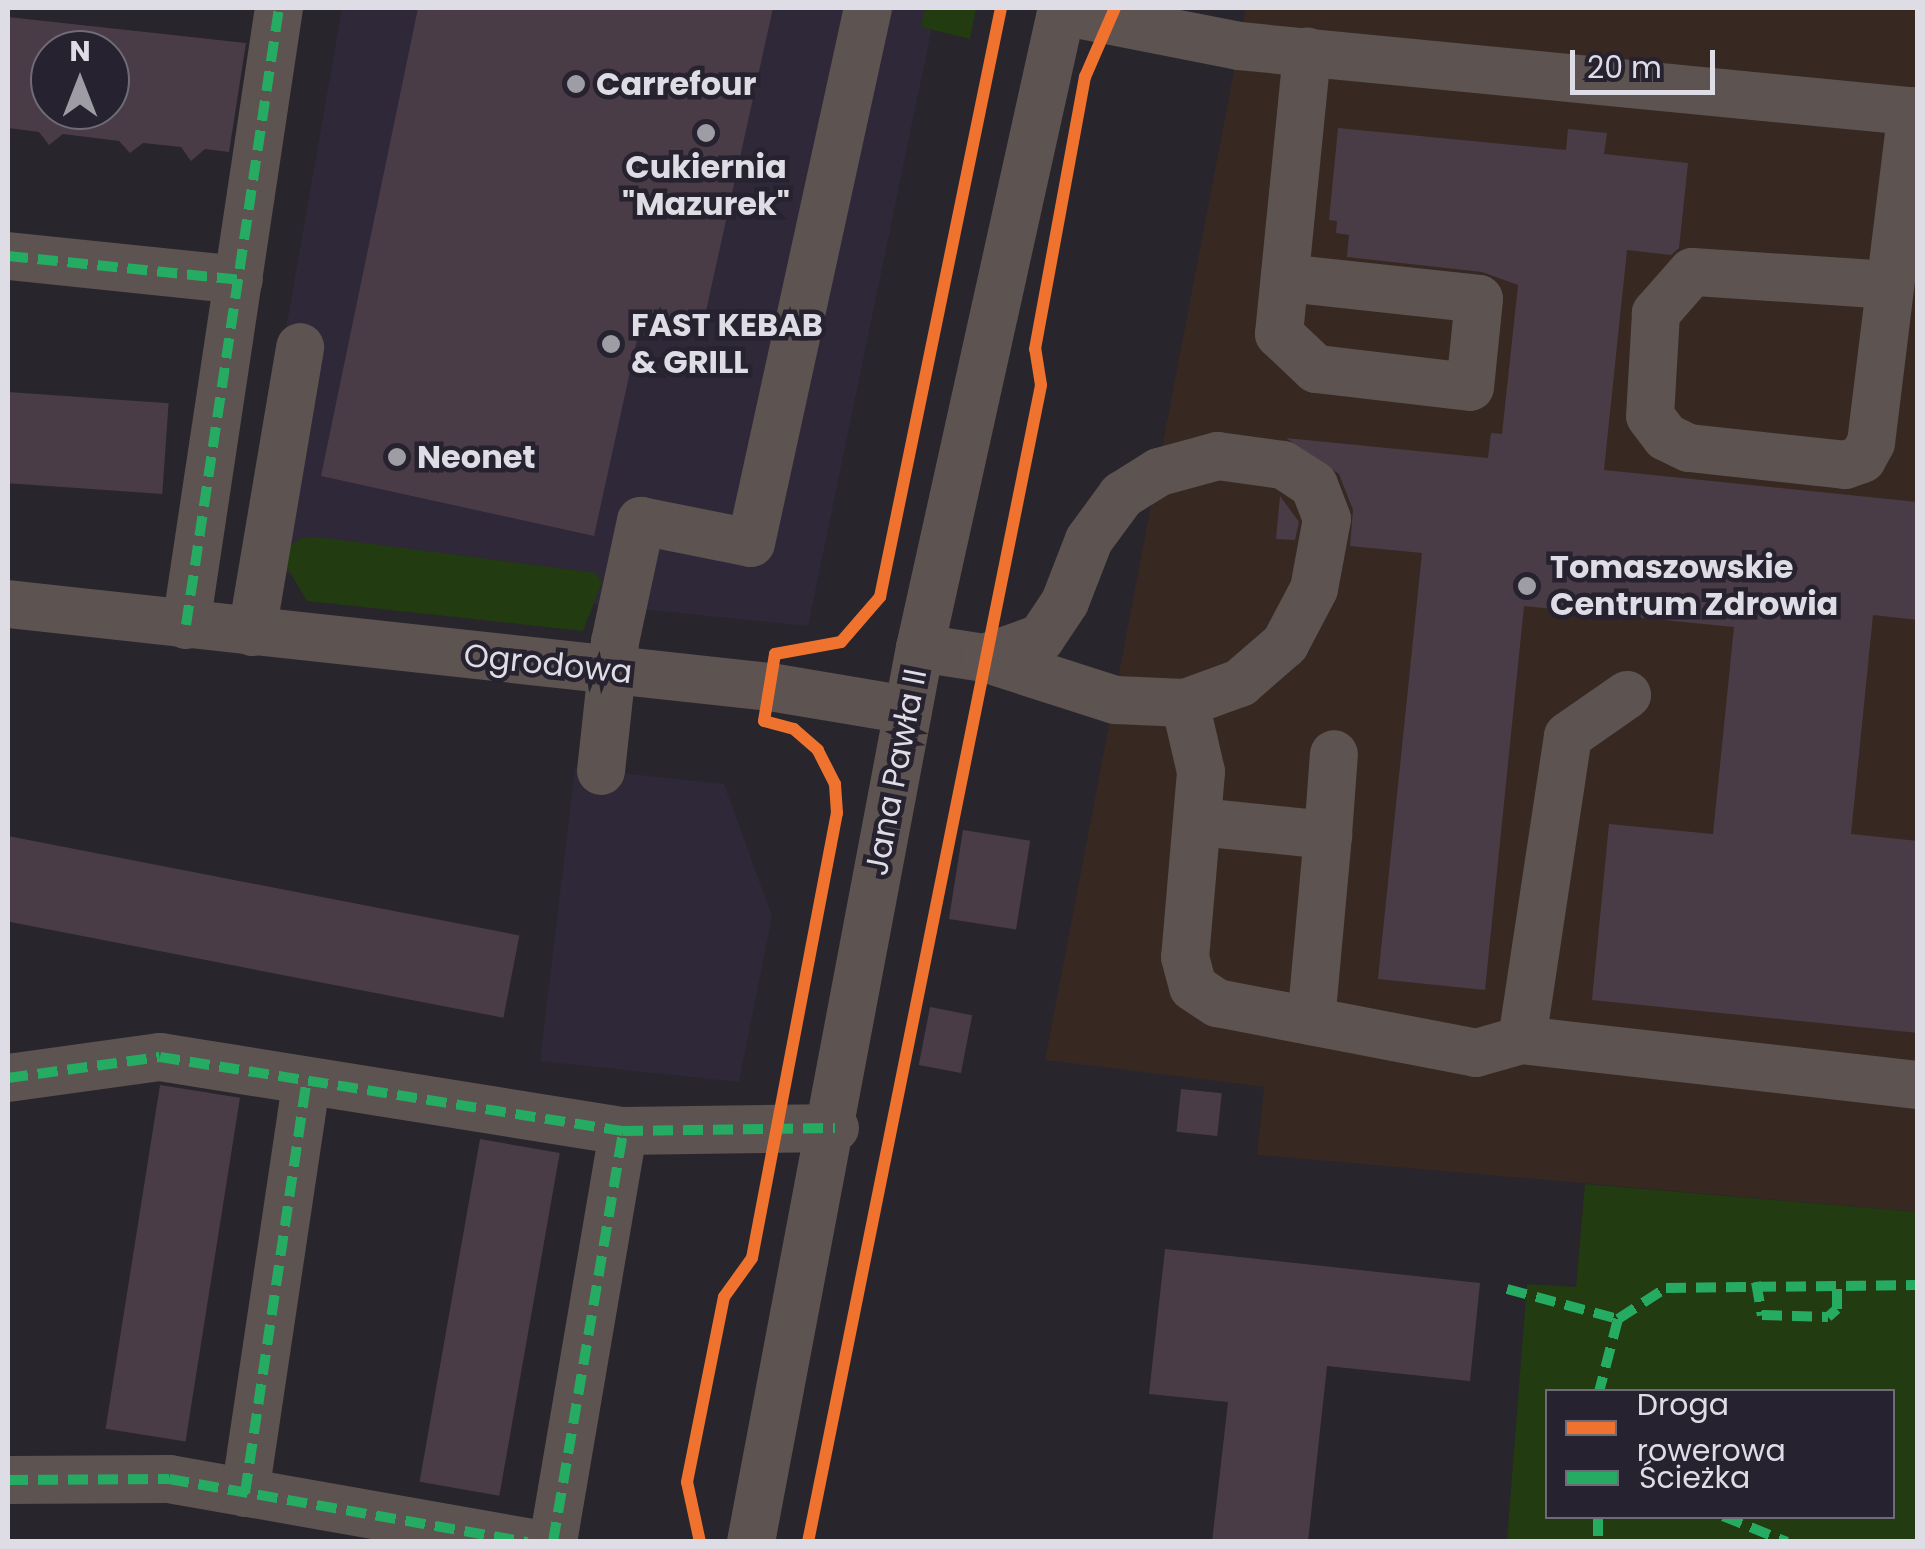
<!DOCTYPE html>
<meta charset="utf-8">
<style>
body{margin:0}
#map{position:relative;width:1925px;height:1549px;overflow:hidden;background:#28252c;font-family:Poppins,sans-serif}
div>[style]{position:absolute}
.built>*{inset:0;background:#2e2839}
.medical>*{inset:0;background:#372822}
.green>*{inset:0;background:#223b11}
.building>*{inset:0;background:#493c47;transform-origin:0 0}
.minor>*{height:48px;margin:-24px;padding:0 24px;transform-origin:24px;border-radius:24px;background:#5d5350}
.quiet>*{height:10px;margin-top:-5px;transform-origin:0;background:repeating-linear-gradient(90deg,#26ab63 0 20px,transparent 0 30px)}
.cycleway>*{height:12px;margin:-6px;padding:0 6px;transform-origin:6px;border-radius:6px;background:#ef722f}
.dots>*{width:28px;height:28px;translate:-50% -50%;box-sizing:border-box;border:5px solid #27222f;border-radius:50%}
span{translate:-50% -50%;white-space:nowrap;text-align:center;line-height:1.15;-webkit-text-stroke:9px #27222f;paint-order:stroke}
.poi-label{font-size:32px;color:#dedce4;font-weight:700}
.left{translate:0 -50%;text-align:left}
.street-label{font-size:32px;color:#dedce4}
.frame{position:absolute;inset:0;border:10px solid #dedce4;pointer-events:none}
.legend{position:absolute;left:1545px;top:1389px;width:350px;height:130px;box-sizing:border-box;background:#27222f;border:2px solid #706c77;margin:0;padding:12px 18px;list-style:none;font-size:30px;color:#dedce4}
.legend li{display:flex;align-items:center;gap:20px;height:50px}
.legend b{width:50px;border:2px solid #706c77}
.north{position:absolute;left:30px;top:30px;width:100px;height:100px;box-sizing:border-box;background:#27222f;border:2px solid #706c77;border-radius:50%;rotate:0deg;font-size:28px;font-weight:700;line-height:40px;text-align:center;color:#dedce4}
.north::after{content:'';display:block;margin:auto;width:35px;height:45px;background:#9e9ca4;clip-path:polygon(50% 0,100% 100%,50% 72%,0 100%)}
.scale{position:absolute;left:1570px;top:50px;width:145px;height:45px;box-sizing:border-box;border:5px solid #dedce4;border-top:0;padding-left:12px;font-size:30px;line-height:35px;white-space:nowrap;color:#dedce4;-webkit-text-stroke:8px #27222f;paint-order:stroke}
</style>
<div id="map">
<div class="built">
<i style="clip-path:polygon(342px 8px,936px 8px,808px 626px,244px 569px)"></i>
<i style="clip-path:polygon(575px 768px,724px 784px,772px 916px,739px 1082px,540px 1061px)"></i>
</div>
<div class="medical">
<i style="clip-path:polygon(1246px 8px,1917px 8px,1917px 1212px,1257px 1155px,1264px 1087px,1045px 1060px)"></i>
</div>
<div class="green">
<i style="clip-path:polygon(925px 8px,976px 8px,970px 39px,921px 27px)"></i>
<i style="clip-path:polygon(318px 537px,596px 573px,602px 582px,583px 631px,307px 601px,279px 554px,301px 538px)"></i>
<i style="clip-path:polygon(evenodd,1585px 1184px,1917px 1212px,1917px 1541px,1507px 1541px,1527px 1284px,1576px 1287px,1585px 1184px,1548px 1392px,1892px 1392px,1892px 1516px,1548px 1516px,1548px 1392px)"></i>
</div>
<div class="building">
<i style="clip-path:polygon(418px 8px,773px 8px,704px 320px,671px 313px,666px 332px,640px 326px,594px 536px,321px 476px)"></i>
<i style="clip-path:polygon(evenodd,8px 17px,246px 43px,229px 152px,205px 149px,191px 161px,181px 147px,143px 143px,130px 153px,119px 141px,63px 134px,49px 145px,39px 132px,8px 128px,8px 17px,50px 50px,110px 50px,110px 110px,50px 110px,50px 50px)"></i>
<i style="clip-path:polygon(1338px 128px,1566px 150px,1568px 129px,1607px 133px,1604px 154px,1688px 163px,1679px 248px,1671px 255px,1627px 250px,1604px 470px,1918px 502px,1918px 620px,1873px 615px,1851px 834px,1918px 841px,1918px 1033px,1592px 1000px,1609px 824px,1713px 834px,1734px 627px,1524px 606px,1485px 990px,1378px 979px,1422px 553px,1350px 546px,1353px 510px,1339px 474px,1286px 438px,1488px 458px,1491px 433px,1502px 434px,1518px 285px,1482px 272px,1347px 257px,1349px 235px,1336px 233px,1337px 221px,1329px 220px)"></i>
<i style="left:8px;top:392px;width:161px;height:91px;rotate:4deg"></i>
<i style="clip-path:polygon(1280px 496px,1299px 522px,1295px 540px,1276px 539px)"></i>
<i style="left:963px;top:830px;width:68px;height:90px;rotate:9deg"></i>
<i style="left:8px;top:836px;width:521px;height:84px;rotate:11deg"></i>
<i style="left:930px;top:1007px;width:43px;height:59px;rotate:11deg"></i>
<i style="left:160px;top:1085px;width:81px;height:348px;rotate:9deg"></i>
<i style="left:1181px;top:1089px;width:41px;height:43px;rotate:6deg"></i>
<i style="left:480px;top:1139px;width:81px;height:348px;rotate:10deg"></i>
<i style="clip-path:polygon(1165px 1249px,1480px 1283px,1470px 1381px,1327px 1366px,1308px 1542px,1212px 1542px,1228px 1402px,1149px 1394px)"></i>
</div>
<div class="minor">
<i style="left:1061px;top:11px;width:181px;rotate:11.1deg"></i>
<i style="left:1239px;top:46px;width:682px;rotate:5.55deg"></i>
<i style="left:8px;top:256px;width:232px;rotate:5.9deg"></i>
<i style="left:1286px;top:278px;width:194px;rotate:6.2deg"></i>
<i style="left:1479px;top:299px;width:88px;rotate:95.8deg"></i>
<i style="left:1470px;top:387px;width:155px;rotate:-173.3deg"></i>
<i style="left:1316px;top:369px;width:51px;rotate:-136.6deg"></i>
<i style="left:1279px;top:334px;width:284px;rotate:-84.3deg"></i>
<i style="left:1890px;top:285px;width:198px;rotate:-176.2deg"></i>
<i style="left:1692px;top:272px;width:55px;rotate:131.3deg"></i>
<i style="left:1656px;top:313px;width:103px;rotate:93.3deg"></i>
<i style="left:1650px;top:416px;width:26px;rotate:53deg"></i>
<i style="left:1666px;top:437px;width:25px;rotate:26deg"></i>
<i style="left:1689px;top:448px;width:157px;rotate:6.2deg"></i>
<i style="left:1845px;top:465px;width:18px;rotate:-19deg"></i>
<i style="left:1862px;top:459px;width:18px;rotate:-61deg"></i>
<i style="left:1871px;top:443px;width:313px;rotate:-83deg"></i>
<i style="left:1909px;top:132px;width:21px;rotate:-85deg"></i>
<i style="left:8px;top:604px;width:767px;rotate:6.22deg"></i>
<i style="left:770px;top:687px;width:140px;rotate:9.5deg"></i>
<i style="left:186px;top:625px;width:624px;rotate:-81.43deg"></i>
<i style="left:252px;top:632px;width:289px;rotate:-80.4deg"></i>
<i style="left:920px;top:648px;width:65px;rotate:8.9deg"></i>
<i style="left:984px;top:658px;width:138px;rotate:17.8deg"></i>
<i style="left:1115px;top:700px;width:70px;rotate:2.5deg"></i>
<i style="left:1185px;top:703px;width:59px;rotate:-20deg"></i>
<i style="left:1240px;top:683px;width:60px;rotate:-40.9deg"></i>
<i style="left:1285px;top:644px;width:62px;rotate:-62.2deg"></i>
<i style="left:1314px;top:589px;width:71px;rotate:-79.5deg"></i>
<i style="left:1327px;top:519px;width:36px;rotate:-111deg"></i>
<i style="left:1314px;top:485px;width:37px;rotate:-147deg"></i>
<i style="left:1283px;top:465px;width:66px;rotate:-172.1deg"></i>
<i style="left:1218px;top:456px;width:61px;rotate:164.8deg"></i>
<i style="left:1159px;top:472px;width:44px;rotate:148.1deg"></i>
<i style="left:1122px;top:495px;width:56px;rotate:126.3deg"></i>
<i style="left:1089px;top:540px;width:66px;rotate:111.2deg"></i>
<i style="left:1065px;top:602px;width:43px;rotate:123.7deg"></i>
<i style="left:1041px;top:638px;width:60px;rotate:160.7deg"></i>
<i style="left:1185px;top:703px;width:71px;rotate:76.9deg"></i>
<i style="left:1201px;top:772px;width:186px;rotate:94.9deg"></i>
<i style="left:1185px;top:957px;width:31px;rotate:75deg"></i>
<i style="left:1193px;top:987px;width:29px;rotate:34deg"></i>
<i style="left:1217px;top:1003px;width:264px;rotate:10.9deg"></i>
<i style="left:1476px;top:1053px;width:48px;rotate:-15.8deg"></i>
<i style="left:1522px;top:1040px;width:307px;rotate:-81.4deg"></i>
<i style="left:1568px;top:736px;width:72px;rotate:-34.8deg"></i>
<i style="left:601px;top:771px;width:130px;rotate:-83.8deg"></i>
<i style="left:615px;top:642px;width:124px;rotate:-77.9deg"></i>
<i style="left:641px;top:521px;width:112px;rotate:11.3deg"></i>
<i style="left:751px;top:543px;width:548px;rotate:-77.66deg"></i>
<i style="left:1199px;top:822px;width:130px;rotate:5.8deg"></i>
<i style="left:1328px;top:835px;width:187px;rotate:95.2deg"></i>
<i style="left:1328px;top:835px;width:81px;rotate:-85.8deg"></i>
<i style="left:1522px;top:1040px;width:399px;rotate:6.5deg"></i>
<i style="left:8px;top:1078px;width:153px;rotate:-7.9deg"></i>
<i style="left:160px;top:1057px;width:469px;rotate:9.1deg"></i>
<i style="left:623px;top:1131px;width:212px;rotate:-0.8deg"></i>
<i style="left:8px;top:1480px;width:161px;rotate:-0.4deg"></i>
<i style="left:169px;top:1479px;width:364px;rotate:10deg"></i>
<i style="left:245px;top:1493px;width:414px;rotate:-81.5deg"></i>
<i style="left:553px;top:1542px;width:417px;rotate:-80.3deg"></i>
<i style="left:751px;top:1542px;width:910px;rotate:-79.3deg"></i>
<i style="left:920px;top:648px;width:656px;rotate:-77.49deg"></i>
</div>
<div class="quiet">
<i style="left:8px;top:256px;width:232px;rotate:5.9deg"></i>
<i style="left:186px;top:625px;width:624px;rotate:-81.43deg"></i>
<i style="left:8px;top:1078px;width:153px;rotate:-7.9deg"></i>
<i style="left:160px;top:1057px;width:469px;rotate:9.1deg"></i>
<i style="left:623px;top:1131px;width:212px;rotate:-0.8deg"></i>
<i style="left:1756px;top:1282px;width:34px;rotate:80deg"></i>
<i style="left:1762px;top:1315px;width:66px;rotate:1.7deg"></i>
<i style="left:1828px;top:1317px;width:12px;rotate:-42deg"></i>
<i style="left:1837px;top:1309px;width:25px;rotate:-90deg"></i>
<i style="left:1507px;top:1289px;width:115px;rotate:15.1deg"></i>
<i style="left:1618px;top:1319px;width:75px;rotate:104.6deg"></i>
<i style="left:1618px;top:1319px;width:57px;rotate:-32.9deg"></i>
<i style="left:1666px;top:1288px;width:252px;rotate:-0.7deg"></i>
<i style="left:8px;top:1480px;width:161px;rotate:-0.4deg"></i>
<i style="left:169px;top:1479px;width:364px;rotate:10deg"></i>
<i style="left:245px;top:1493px;width:414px;rotate:-81.5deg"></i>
<i style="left:1598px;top:1516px;width:26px;rotate:90deg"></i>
<i style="left:1723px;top:1516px;width:69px;rotate:22.1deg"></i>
<i style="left:553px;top:1542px;width:417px;rotate:-80.3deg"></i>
</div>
<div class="cycleway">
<i style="left:700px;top:1542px;width:61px;rotate:-102.2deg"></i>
<i style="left:687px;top:1482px;width:189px;rotate:-78.7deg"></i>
<i style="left:724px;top:1297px;width:48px;rotate:-54.3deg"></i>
<i style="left:752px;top:1258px;width:453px;rotate:-79.2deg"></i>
<i style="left:837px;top:813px;width:29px;rotate:-94deg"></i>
<i style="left:835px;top:784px;width:38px;rotate:-117deg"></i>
<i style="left:818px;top:750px;width:32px;rotate:-139deg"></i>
<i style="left:794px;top:729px;width:31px;rotate:-165deg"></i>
<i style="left:764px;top:721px;width:68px;rotate:-80.7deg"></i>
<i style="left:775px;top:654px;width:67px;rotate:-10.3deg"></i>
<i style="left:841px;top:642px;width:60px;rotate:-49.1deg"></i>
<i style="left:880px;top:597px;width:601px;rotate:-78.39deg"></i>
<i style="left:808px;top:1542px;width:1180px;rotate:-78.61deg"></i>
<i style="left:1041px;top:385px;width:36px;rotate:-99deg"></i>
<i style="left:1035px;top:349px;width:277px;rotate:-79.6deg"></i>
<i style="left:1085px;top:77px;width:75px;rotate:-66.5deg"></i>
</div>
<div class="dots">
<i style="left:576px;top:84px;background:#9e9ca4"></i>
<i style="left:706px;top:133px;background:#9e9ca4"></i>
<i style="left:611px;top:344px;background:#9e9ca4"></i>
<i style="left:397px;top:457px;background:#9e9ca4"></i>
<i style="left:1527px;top:586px;background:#9e9ca4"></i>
</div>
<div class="poi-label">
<span class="left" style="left:596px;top:84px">Carrefour</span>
<span style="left:706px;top:186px">Cukiernia<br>"Mazurek"</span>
<span class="left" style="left:631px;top:344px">FAST KEBAB<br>&amp; GRILL</span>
<span class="left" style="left:417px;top:457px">Neonet</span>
<span class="left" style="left:1550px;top:586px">Tomaszowskie<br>Centrum Zdrowia</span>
</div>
<div class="street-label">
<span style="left:548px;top:664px;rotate:6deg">Ogrodowa</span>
<span style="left:896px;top:772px;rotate:-79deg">Jana Pawła II</span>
</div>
<div class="frame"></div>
<ul class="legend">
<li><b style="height:12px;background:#ef722f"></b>Droga rowerowa</li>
<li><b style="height:12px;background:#26ab63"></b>Ścieżka</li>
</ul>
<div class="north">N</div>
<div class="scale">20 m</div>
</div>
